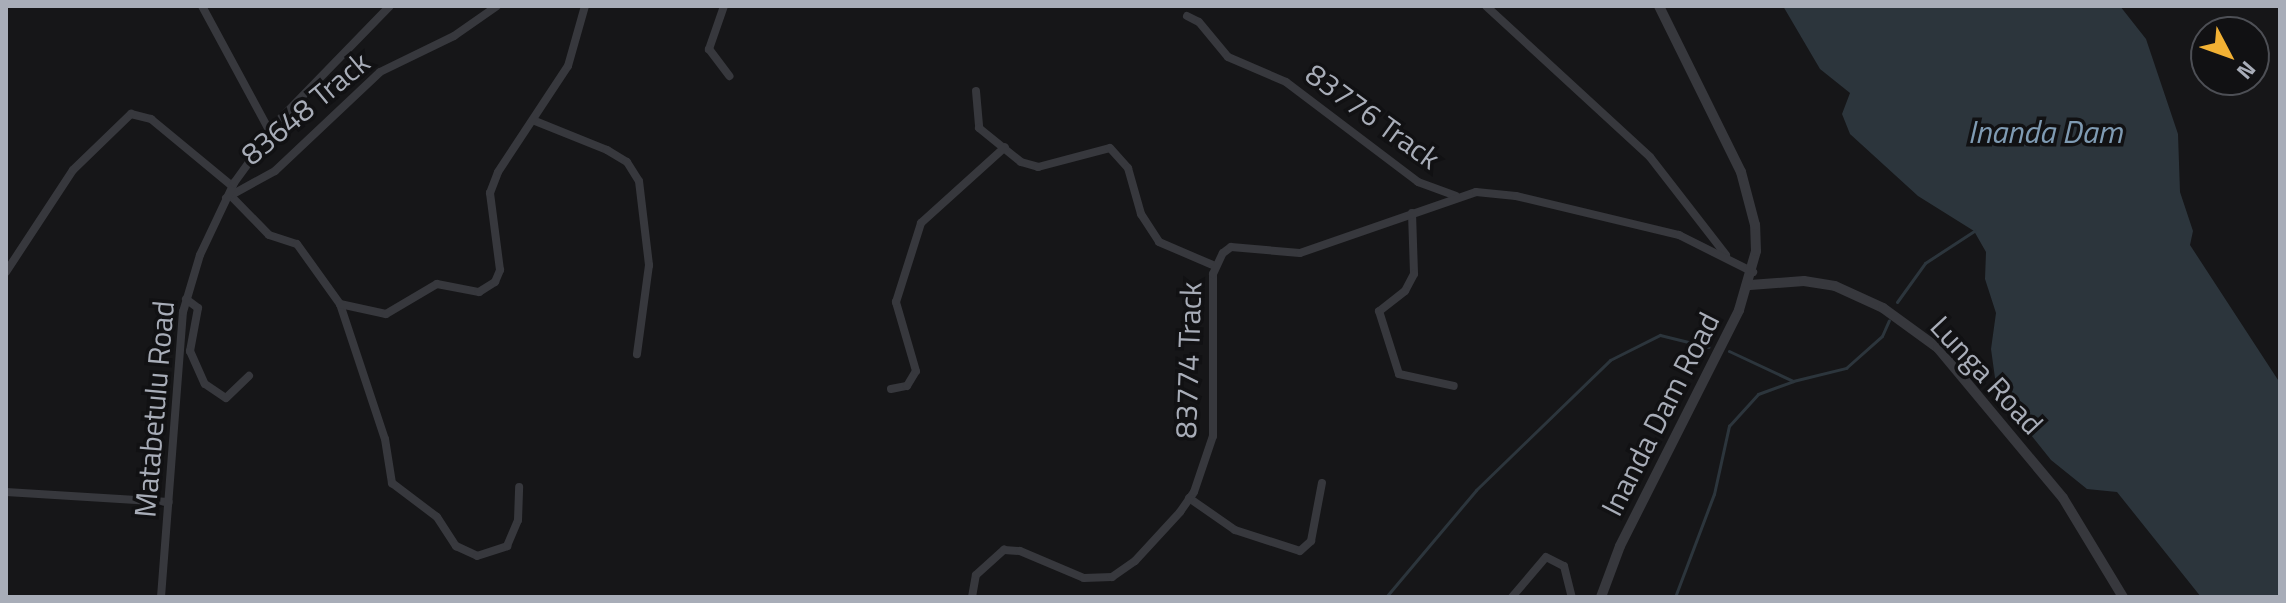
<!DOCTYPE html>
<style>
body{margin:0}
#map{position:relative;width:2286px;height:603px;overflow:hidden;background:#161618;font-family:"Titillium Web",sans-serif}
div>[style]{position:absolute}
.water>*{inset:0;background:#2c353c}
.stream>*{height:3px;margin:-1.5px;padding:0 1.5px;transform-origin:1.5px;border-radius:1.5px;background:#2c353c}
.minor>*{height:8px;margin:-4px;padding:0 4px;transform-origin:4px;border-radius:4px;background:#37383d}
.tertiary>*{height:10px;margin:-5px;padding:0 5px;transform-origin:5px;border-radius:5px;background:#37383d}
span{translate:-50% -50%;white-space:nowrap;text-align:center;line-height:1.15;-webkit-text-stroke:7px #111113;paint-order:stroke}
.street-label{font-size:30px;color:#a8adb8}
.water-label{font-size:32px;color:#7f9bb3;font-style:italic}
.frame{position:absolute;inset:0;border:8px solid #a8adb8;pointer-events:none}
.north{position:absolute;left:2190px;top:16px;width:80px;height:80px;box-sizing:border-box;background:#111113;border:2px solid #4d4f55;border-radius:50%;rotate:131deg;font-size:22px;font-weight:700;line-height:32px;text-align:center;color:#a8adb8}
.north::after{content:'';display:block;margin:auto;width:28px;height:36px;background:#f2b134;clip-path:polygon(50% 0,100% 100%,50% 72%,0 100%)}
</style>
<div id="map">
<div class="water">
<i style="clip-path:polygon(1783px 6px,2120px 6px,2146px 39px,2178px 134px,2180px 192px,2193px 231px,2190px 245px,2280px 383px,2280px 597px,2201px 597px,2117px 492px,2087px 489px,2051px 460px,2004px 401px,1995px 378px,1991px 349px,1996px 313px,1985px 279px,1986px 252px,1974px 231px,1918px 196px,1850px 134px,1842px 114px,1850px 93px,1820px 69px)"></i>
</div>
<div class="stream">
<i style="left:1897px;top:302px;width:48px;rotate:-54.3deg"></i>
<i style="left:1925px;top:263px;width:59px;rotate:-33.1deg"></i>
<i style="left:1729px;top:351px;width:71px;rotate:25.1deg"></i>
<i style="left:1793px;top:381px;width:55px;rotate:-13.8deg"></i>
<i style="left:1846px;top:368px;width:48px;rotate:-41.6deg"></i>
<i style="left:1882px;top:336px;width:17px;rotate:-66deg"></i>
<i style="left:1386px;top:597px;width:140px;rotate:-49.9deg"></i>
<i style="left:1476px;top:490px;width:187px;rotate:-44.1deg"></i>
<i style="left:1610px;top:360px;width:56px;rotate:-26.6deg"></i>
<i style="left:1660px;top:335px;width:50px;rotate:13.8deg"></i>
<i style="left:1675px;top:597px;width:110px;rotate:-69.3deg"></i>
<i style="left:1714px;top:494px;width:70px;rotate:-77.6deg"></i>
<i style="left:1729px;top:426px;width:43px;rotate:-47.8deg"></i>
<i style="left:1758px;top:394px;width:37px;rotate:-20deg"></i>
</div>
<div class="minor">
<i style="left:202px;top:6px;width:143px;rotate:61.6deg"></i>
<i style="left:724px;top:6px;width:46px;rotate:109.2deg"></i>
<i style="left:709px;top:49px;width:34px;rotate:53deg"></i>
<i style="left:1486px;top:6px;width:223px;rotate:42.6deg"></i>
<i style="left:1650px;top:157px;width:124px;rotate:52.2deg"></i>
<i style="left:1187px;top:16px;width:13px;rotate:27deg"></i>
<i style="left:1199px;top:22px;width:45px;rotate:50.4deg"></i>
<i style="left:1228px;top:57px;width:63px;rotate:23.3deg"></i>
<i style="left:1286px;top:82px;width:166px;rotate:37.1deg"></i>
<i style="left:1418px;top:182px;width:40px;rotate:20.2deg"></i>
<i style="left:976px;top:91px;width:37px;rotate:85deg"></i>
<i style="left:979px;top:128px;width:54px;rotate:39deg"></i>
<i style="left:1021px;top:162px;width:18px;rotate:16deg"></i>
<i style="left:1038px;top:167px;width:74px;rotate:-14.8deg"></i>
<i style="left:1110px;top:148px;width:27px;rotate:48deg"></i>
<i style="left:1128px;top:168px;width:48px;rotate:74.2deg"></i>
<i style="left:1141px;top:214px;width:33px;rotate:57deg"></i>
<i style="left:1159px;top:242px;width:61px;rotate:23.2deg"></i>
<i style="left:535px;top:121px;width:78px;rotate:21.9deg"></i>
<i style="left:607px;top:150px;width:23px;rotate:31deg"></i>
<i style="left:627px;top:162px;width:22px;rotate:58deg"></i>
<i style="left:639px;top:181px;width:85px;rotate:83.2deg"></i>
<i style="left:649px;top:265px;width:90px;rotate:97.7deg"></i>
<i style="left:231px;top:196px;width:54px;rotate:45.7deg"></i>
<i style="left:269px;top:235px;width:29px;rotate:18deg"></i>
<i style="left:297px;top:244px;width:74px;rotate:54.4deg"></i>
<i style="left:340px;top:304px;width:142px;rotate:71.6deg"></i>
<i style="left:385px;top:439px;width:45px;rotate:81deg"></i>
<i style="left:392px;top:483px;width:56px;rotate:37.1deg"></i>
<i style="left:437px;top:517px;width:35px;rotate:57deg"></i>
<i style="left:456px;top:546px;width:23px;rotate:25deg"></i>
<i style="left:477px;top:556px;width:32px;rotate:-18deg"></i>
<i style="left:507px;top:546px;width:28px;rotate:-67deg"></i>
<i style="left:518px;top:520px;width:33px;rotate:-88deg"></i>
<i style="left:226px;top:198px;width:56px;rotate:-28.9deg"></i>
<i style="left:275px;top:171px;width:144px;rotate:-43.3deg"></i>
<i style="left:380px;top:72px;width:82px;rotate:-25.9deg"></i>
<i style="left:454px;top:36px;width:52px;rotate:-34.9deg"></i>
<i style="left:1412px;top:213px;width:61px;rotate:88.1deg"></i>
<i style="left:1414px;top:274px;width:19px;rotate:118deg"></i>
<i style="left:1405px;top:291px;width:33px;rotate:142deg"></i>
<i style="left:1379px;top:311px;width:66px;rotate:72.4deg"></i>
<i style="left:1399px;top:374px;width:56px;rotate:12.3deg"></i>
<i style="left:6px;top:272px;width:122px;rotate:-56.7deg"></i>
<i style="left:73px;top:170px;width:81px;rotate:-44deg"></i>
<i style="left:131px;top:114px;width:21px;rotate:14deg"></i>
<i style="left:151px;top:119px;width:105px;rotate:39.6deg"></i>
<i style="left:186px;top:299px;width:15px;rotate:37deg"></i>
<i style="left:198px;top:308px;width:44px;rotate:100.5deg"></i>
<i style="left:190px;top:351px;width:36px;rotate:66deg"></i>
<i style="left:205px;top:384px;width:25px;rotate:34deg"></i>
<i style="left:226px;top:398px;width:32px;rotate:-44deg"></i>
<i style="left:340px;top:304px;width:47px;rotate:12.3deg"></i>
<i style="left:386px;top:314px;width:59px;rotate:-30.5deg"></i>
<i style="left:437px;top:284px;width:43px;rotate:10.8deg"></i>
<i style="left:479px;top:292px;width:19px;rotate:-32deg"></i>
<i style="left:495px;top:282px;width:13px;rotate:-67deg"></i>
<i style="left:500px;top:270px;width:78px;rotate:-97.4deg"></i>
<i style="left:490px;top:193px;width:22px;rotate:-69deg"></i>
<i style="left:498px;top:172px;width:127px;rotate:-56.6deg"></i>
<i style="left:568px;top:66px;width:62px;rotate:-74.2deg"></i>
<i style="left:891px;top:389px;width:16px;rotate:-11deg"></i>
<i style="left:907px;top:386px;width:17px;rotate:-59deg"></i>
<i style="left:916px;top:371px;width:72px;rotate:-106.2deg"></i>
<i style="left:896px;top:302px;width:83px;rotate:-72.4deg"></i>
<i style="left:921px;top:223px;width:113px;rotate:-42.1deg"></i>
<i style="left:6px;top:492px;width:163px;rotate:3.5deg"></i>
<i style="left:1189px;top:498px;width:56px;rotate:34.8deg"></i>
<i style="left:1235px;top:530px;width:68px;rotate:17.9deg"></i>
<i style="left:1300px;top:551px;width:15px;rotate:-42deg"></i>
<i style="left:1311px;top:541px;width:59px;rotate:-79.3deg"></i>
<i style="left:161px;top:597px;width:286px;rotate:-85.6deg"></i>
<i style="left:183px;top:312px;width:59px;rotate:-73.4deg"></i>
<i style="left:200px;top:255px;width:80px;rotate:-64.7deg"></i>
<i style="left:234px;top:183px;width:80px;rotate:-54.1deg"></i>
<i style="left:281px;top:118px;width:156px;rotate:-45.8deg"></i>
<i style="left:972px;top:597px;width:22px;rotate:-80deg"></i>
<i style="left:976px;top:575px;width:38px;rotate:-42deg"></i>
<i style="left:1004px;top:550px;width:16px;rotate:4deg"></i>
<i style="left:1020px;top:551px;width:69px;rotate:22.9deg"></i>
<i style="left:1084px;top:578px;width:28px;rotate:-2deg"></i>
<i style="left:1112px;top:577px;width:28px;rotate:-35deg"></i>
<i style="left:1135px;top:561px;width:67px;rotate:-47.4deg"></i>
<i style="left:1180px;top:512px;width:24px;rotate:-55deg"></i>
<i style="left:1194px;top:492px;width:59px;rotate:-71.3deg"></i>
<i style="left:1213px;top:436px;width:162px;rotate:-90deg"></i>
<i style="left:1213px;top:274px;width:23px;rotate:-65deg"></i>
<i style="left:1223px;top:253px;width:10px;rotate:-37deg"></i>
<i style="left:1231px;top:247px;width:69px;rotate:5deg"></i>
<i style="left:1300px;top:253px;width:186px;rotate:-19.1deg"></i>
<i style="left:1476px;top:192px;width:40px;rotate:5.7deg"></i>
<i style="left:1516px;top:196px;width:168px;rotate:13.5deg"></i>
<i style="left:1679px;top:235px;width:83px;rotate:26.6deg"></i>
<i style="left:1512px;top:597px;width:52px;rotate:-49.6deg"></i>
<i style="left:1546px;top:557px;width:20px;rotate:27deg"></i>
<i style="left:1564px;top:566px;width:32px;rotate:76deg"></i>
</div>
<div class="tertiary">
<i style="left:1750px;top:285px;width:54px;rotate:-4.2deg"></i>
<i style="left:1804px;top:281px;width:31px;rotate:9deg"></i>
<i style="left:1835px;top:286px;width:53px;rotate:24.6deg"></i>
<i style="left:1883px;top:308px;width:68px;rotate:36deg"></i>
<i style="left:1938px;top:348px;width:195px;rotate:50.2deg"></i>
<i style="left:2063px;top:498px;width:116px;rotate:58.8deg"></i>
<i style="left:1601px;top:597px;width:54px;rotate:-69.6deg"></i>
<i style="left:1620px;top:546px;width:264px;rotate:-63.2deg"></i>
<i style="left:1739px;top:310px;width:61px;rotate:-73.9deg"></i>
<i style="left:1756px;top:251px;width:26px;rotate:-92deg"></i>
<i style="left:1755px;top:225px;width:55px;rotate:-104.8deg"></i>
<i style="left:1741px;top:172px;width:185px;rotate:-116.3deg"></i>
</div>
<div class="street-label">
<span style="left:305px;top:108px;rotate:-40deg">83648 Track</span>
<span style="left:1373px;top:116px;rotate:36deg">83776 Track</span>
<span style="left:1188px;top:360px;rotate:-88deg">83774 Track</span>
<span style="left:1987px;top:375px;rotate:47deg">Lunga Road</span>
<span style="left:154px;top:409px;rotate:-85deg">Matabetulu Road</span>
<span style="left:1660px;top:414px;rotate:-63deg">Inanda Dam Road</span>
</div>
<div class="water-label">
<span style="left:2045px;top:131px">Inanda Dam</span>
</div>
<div class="frame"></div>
<div class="north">N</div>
</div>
